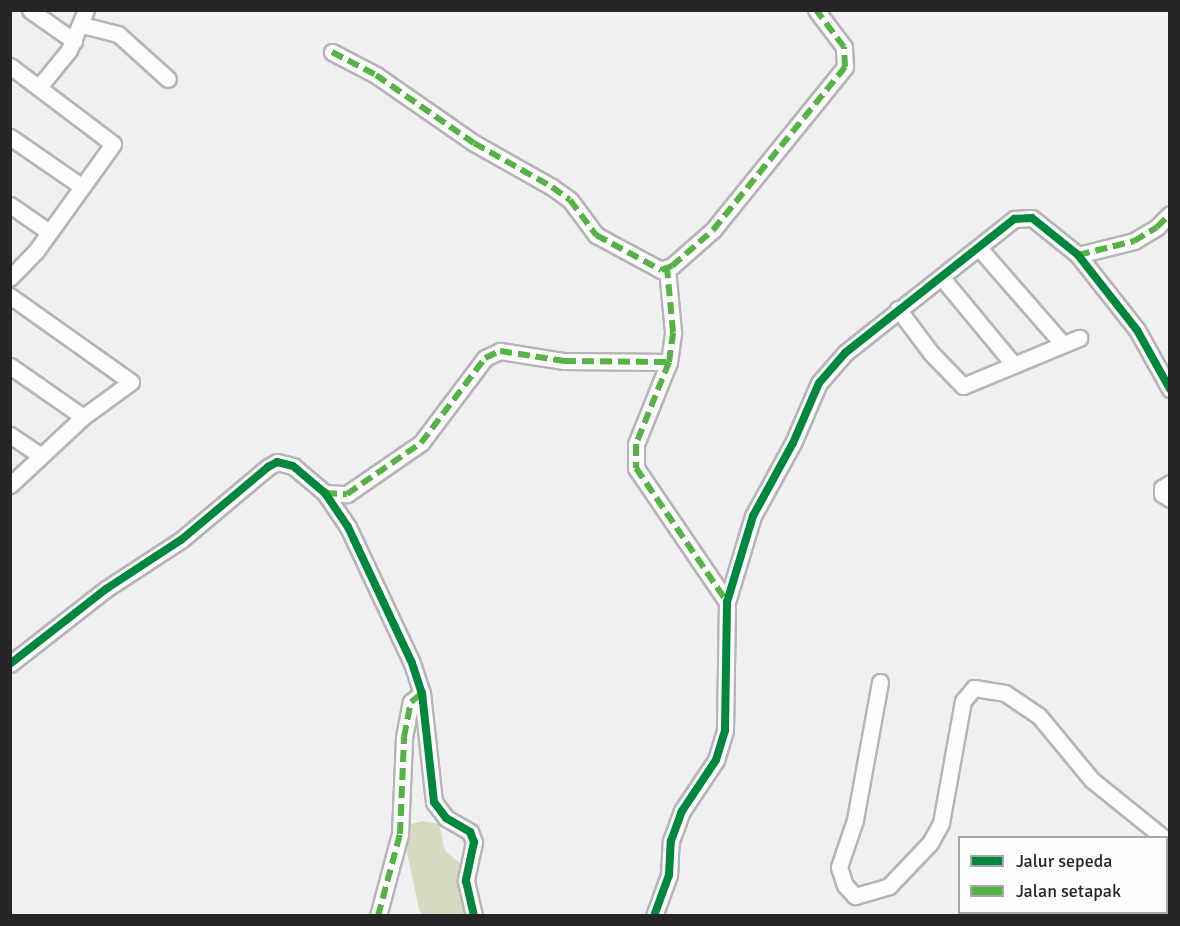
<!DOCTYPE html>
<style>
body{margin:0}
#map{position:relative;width:1180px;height:926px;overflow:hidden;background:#f0eff1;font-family:Signika,sans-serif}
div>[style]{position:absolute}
.green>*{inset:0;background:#d6dac0}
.roads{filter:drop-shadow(2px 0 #b5b4b6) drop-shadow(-2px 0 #b5b4b6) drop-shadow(0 2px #b5b4b6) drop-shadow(0 -2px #b5b4b6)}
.minor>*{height:15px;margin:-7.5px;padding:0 7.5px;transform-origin:7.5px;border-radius:7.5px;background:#fdfdfd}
.quiet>*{height:6px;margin-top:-3px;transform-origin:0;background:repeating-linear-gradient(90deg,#55b245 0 12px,transparent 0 18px)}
.cycleway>*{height:8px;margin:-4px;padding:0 4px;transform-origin:4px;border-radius:4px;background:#00873e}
span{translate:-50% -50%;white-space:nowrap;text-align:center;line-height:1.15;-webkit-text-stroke:6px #fdfcff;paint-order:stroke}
.frame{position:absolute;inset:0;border:12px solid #252526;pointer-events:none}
.legend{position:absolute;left:958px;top:836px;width:210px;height:78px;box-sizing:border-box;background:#fdfcff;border:2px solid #a7a6a8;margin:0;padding:8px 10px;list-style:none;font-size:18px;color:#252526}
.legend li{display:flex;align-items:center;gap:12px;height:30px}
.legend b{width:30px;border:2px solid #a7a6a8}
</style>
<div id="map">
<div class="green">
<i style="clip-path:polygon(422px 821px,439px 824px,445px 851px,460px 863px,471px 881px,466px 915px,422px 915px,419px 909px,405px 843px,408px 825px)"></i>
</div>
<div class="roads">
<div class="minor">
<i style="left:30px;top:10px;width:54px;rotate:35.2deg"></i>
<i style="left:82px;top:25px;width:37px;rotate:14deg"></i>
<i style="left:118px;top:34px;width:67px;rotate:42deg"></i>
<i style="left:332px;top:52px;width:50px;rotate:27.6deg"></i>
<i style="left:376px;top:75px;width:119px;rotate:34.8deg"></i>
<i style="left:474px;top:143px;width:90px;rotate:29.4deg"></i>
<i style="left:552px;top:187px;width:22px;rotate:36deg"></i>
<i style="left:570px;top:200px;width:44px;rotate:53.4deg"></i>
<i style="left:596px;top:235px;width:74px;rotate:28.3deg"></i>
<i style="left:661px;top:270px;width:12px;rotate:-20deg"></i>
<i style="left:672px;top:266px;width:55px;rotate:-41.3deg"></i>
<i style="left:713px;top:230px;width:210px;rotate:-51deg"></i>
<i style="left:845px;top:67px;width:20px;rotate:-93deg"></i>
<i style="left:844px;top:47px;width:46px;rotate:-127.1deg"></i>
<i style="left:10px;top:66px;width:129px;rotate:37.1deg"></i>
<i style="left:113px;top:144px;width:132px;rotate:125.7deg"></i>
<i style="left:36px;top:251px;width:37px;rotate:134deg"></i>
<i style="left:39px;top:87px;width:48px;rotate:-51deg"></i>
<i style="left:69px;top:50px;width:43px;rotate:-67deg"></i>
<i style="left:10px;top:137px;width:86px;rotate:34.6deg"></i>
<i style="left:10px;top:205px;width:47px;rotate:34.7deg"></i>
<i style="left:979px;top:248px;width:125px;rotate:48.9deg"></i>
<i style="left:1078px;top:255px;width:58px;rotate:-14deg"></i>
<i style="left:1134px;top:241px;width:27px;rotate:-31deg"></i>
<i style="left:1157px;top:227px;width:18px;rotate:-45deg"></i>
<i style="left:942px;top:278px;width:113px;rotate:50.4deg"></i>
<i style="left:10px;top:296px;width:148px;rotate:35.4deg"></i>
<i style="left:131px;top:382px;width:59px;rotate:143.9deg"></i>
<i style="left:83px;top:417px;width:100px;rotate:137deg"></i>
<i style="left:898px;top:309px;width:55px;rotate:53.1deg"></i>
<i style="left:931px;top:353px;width:46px;rotate:45.9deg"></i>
<i style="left:963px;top:386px;width:126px;rotate:-22.5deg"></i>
<i style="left:669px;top:362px;width:88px;rotate:111.9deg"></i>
<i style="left:636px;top:444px;width:24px;rotate:90deg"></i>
<i style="left:636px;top:468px;width:162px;rotate:55.8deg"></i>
<i style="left:10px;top:366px;width:89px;rotate:34.9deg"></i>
<i style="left:10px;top:435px;width:36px;rotate:34deg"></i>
<i style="left:1170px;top:483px;width:9px;rotate:148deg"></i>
<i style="left:1162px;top:488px;width:6px;rotate:90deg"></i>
<i style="left:1162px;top:494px;width:9px;rotate:32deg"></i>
<i style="left:325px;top:493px;width:22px;rotate:3deg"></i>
<i style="left:347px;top:494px;width:90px;rotate:-34.6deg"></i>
<i style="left:421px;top:443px;width:106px;rotate:-53deg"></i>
<i style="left:485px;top:358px;width:17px;rotate:-25deg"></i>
<i style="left:500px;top:351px;width:65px;rotate:8.9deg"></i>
<i style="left:564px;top:361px;width:105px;rotate:0.5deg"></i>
<i style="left:669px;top:362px;width:30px;rotate:-82deg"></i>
<i style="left:673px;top:332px;width:64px;rotate:-95.4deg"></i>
<i style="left:10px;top:664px;width:122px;rotate:-38deg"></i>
<i style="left:106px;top:589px;width:90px;rotate:-33.2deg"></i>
<i style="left:181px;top:540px;width:114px;rotate:-40deg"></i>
<i style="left:268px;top:467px;width:10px;rotate:-29deg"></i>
<i style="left:277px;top:462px;width:16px;rotate:14deg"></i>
<i style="left:293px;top:466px;width:42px;rotate:40.2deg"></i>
<i style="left:325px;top:493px;width:41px;rotate:55.9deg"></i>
<i style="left:348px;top:527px;width:150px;rotate:64.8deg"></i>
<i style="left:412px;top:663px;width:32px;rotate:72deg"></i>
<i style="left:422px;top:693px;width:110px;rotate:83.7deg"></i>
<i style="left:434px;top:802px;width:20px;rotate:53deg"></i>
<i style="left:446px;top:818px;width:28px;rotate:30deg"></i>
<i style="left:470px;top:832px;width:11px;rotate:68deg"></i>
<i style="left:474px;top:842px;width:40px;rotate:102deg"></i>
<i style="left:466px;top:881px;width:36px;rotate:77deg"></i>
<i style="left:880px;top:682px;width:140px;rotate:100.3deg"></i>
<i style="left:855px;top:820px;width:50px;rotate:108.8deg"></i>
<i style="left:839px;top:867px;width:19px;rotate:72deg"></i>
<i style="left:845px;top:885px;width:15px;rotate:48deg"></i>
<i style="left:855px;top:896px;width:35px;rotate:-16deg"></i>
<i style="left:889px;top:886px;width:59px;rotate:-46.4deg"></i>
<i style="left:930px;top:843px;width:23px;rotate:-61deg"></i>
<i style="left:941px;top:823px;width:124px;rotate:-79.8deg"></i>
<i style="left:963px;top:701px;width:17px;rotate:-50deg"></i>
<i style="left:974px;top:688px;width:31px;rotate:9deg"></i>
<i style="left:1005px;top:693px;width:41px;rotate:34.1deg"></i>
<i style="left:1039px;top:716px;width:83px;rotate:50.4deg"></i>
<i style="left:1092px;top:780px;width:92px;rotate:38.9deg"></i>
<i style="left:1166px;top:873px;width:10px;rotate:-66deg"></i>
<i style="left:378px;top:916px;width:85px;rotate:-75deg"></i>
<i style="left:400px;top:834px;width:97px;rotate:-87.6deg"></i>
<i style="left:404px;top:737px;width:36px;rotate:-79deg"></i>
<i style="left:411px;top:702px;width:14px;rotate:-39deg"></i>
<i style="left:654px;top:916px;width:44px;rotate:-69.9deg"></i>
<i style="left:669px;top:875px;width:34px;rotate:-87deg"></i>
<i style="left:671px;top:841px;width:32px;rotate:-70deg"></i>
<i style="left:682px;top:811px;width:61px;rotate:-56.3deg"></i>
<i style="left:716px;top:760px;width:31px;rotate:-73deg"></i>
<i style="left:725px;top:730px;width:128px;rotate:-89.1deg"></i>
<i style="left:727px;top:602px;width:90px;rotate:-73.2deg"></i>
<i style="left:753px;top:516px;width:83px;rotate:-61.3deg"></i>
<i style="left:793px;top:443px;width:65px;rotate:-66.6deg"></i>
<i style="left:819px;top:383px;width:40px;rotate:-49deg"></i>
<i style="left:845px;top:353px;width:216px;rotate:-38.4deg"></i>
<i style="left:1014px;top:219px;width:18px;rotate:-3deg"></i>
<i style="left:1032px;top:218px;width:59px;rotate:38.8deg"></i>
<i style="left:1078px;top:255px;width:95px;rotate:51.8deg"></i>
<i style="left:1137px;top:330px;width:68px;rotate:60.8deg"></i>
<i style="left:1153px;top:916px;width:4px;rotate:-76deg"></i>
</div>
</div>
<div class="quiet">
<i style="left:332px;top:52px;width:50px;rotate:27.6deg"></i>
<i style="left:376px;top:75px;width:119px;rotate:34.8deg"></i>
<i style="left:474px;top:143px;width:90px;rotate:29.4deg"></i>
<i style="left:552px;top:187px;width:22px;rotate:36deg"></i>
<i style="left:570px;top:200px;width:44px;rotate:53.4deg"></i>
<i style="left:596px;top:235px;width:74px;rotate:28.3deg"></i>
<i style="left:661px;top:270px;width:12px;rotate:-20deg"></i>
<i style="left:672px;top:266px;width:55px;rotate:-41.3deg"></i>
<i style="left:713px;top:230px;width:210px;rotate:-51deg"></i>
<i style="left:845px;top:67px;width:20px;rotate:-93deg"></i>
<i style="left:844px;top:47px;width:46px;rotate:-127.1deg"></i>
<i style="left:1078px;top:255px;width:58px;rotate:-14deg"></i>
<i style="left:1134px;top:241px;width:27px;rotate:-31deg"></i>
<i style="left:1157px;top:227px;width:18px;rotate:-45deg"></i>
<i style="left:669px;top:362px;width:88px;rotate:111.9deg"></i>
<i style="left:636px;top:444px;width:24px;rotate:90deg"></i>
<i style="left:636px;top:468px;width:162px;rotate:55.8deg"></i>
<i style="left:325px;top:493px;width:22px;rotate:3deg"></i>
<i style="left:347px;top:494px;width:90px;rotate:-34.6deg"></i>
<i style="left:421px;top:443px;width:106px;rotate:-53deg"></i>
<i style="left:485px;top:358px;width:17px;rotate:-25deg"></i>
<i style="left:500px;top:351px;width:65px;rotate:8.9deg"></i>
<i style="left:564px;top:361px;width:105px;rotate:0.5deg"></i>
<i style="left:669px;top:362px;width:30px;rotate:-82deg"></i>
<i style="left:673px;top:332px;width:64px;rotate:-95.4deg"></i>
<i style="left:378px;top:916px;width:85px;rotate:-75deg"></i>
<i style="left:400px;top:834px;width:97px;rotate:-87.6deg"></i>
<i style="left:404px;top:737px;width:36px;rotate:-79deg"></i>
<i style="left:411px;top:702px;width:14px;rotate:-39deg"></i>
</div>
<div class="cycleway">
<i style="left:10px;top:664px;width:122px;rotate:-38deg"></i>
<i style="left:106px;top:589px;width:90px;rotate:-33.2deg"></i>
<i style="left:181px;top:540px;width:114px;rotate:-40deg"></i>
<i style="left:268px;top:467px;width:10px;rotate:-29deg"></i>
<i style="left:277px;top:462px;width:16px;rotate:14deg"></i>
<i style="left:293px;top:466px;width:42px;rotate:40.2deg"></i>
<i style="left:325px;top:493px;width:41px;rotate:55.9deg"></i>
<i style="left:348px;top:527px;width:150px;rotate:64.8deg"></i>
<i style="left:412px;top:663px;width:32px;rotate:72deg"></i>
<i style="left:422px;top:693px;width:110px;rotate:83.7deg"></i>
<i style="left:434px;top:802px;width:20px;rotate:53deg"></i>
<i style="left:446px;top:818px;width:28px;rotate:30deg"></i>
<i style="left:470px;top:832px;width:11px;rotate:68deg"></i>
<i style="left:474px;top:842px;width:40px;rotate:102deg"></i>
<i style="left:466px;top:881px;width:36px;rotate:77deg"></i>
<i style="left:654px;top:916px;width:44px;rotate:-69.9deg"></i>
<i style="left:669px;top:875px;width:34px;rotate:-87deg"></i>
<i style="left:671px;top:841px;width:32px;rotate:-70deg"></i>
<i style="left:682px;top:811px;width:61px;rotate:-56.3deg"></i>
<i style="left:716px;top:760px;width:31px;rotate:-73deg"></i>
<i style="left:725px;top:730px;width:128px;rotate:-89.1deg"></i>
<i style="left:727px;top:602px;width:90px;rotate:-73.2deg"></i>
<i style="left:753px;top:516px;width:83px;rotate:-61.3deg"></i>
<i style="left:793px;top:443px;width:65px;rotate:-66.6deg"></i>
<i style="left:819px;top:383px;width:40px;rotate:-49deg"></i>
<i style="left:845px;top:353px;width:216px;rotate:-38.4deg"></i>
<i style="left:1014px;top:219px;width:18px;rotate:-3deg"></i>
<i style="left:1032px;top:218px;width:59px;rotate:38.8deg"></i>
<i style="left:1078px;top:255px;width:95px;rotate:51.8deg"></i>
<i style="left:1137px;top:330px;width:68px;rotate:60.8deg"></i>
</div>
<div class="frame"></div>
<ul class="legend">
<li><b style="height:8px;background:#00873e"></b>Jalur sepeda</li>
<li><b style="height:8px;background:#55b245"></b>Jalan setapak</li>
</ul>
</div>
